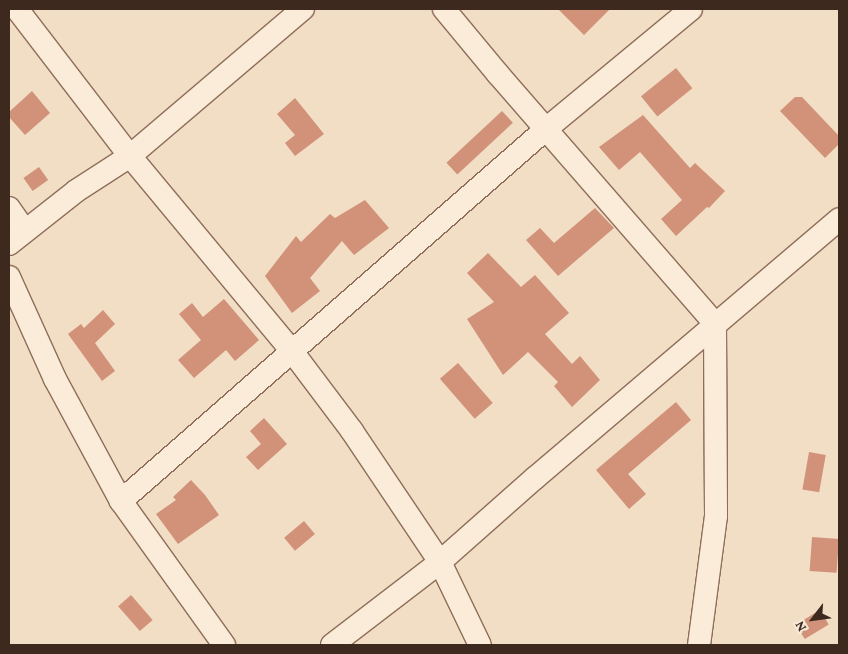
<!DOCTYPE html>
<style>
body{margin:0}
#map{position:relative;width:848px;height:654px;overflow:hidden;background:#f1dec5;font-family:"Crimson Pro",serif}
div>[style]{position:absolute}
.building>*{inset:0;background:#d19279;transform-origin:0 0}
.roads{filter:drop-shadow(1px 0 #8e6e5a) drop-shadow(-1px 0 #8e6e5a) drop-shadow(0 1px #8e6e5a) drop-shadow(0 -1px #8e6e5a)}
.minor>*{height:22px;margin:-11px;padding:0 11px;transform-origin:11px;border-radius:11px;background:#fbecda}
span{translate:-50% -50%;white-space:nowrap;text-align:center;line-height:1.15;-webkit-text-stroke:4.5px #f8e9d6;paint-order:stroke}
.frame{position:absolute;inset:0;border:10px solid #3d291e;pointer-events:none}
.north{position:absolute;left:788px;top:594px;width:50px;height:50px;-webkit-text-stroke:4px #f8e9d6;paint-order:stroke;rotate:240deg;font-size:14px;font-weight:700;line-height:20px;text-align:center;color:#3d291e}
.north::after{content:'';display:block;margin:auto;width:18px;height:22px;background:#3d291e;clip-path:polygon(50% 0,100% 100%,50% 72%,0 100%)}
</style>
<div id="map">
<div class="building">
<i style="clip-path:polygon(558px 9px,610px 9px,584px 35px)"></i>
<i style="left:676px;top:68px;width:26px;height:45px;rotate:51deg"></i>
<i style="clip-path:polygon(32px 91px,50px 113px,25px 135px,9px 117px,9px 112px)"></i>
<i style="clip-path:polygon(795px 97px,802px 97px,839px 136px,839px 144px,825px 158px,780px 111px)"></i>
<i style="clip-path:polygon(295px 98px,324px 134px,295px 156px,285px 143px,295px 135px,277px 114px)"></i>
<i style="left:502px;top:111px;width:16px;height:76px;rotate:47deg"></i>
<i style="clip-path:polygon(643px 115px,690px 168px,695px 163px,725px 191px,709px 208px,707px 207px,676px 236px,661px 219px,682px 200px,640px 152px,619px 170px,599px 147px)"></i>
<i style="left:39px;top:167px;width:16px;height:19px;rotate:55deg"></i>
<i style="clip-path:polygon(365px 200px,389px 228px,354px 255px,342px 241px,310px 278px,320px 291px,292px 313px,265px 276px,296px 236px,301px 242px,330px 214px,335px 218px)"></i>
<i style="clip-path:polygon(595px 208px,614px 228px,558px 276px,526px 240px,540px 228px,554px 243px)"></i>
<i style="clip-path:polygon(488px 253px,521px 287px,535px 275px,569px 313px,545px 334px,572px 364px,580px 356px,600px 380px,572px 407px,554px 386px,558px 382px,528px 352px,503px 375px,467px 319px,494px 302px,467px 273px)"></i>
<i style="clip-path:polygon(224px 299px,259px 340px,235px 361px,226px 350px,194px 378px,178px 360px,201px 340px,179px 314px,192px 303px,203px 317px)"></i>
<i style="clip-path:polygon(103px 310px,115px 324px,95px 343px,115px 371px,102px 381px,68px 334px,81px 324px,84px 328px)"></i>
<i style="left:458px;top:363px;width:53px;height:24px;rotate:49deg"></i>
<i style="clip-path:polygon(676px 402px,691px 420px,628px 474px,646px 494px,629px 509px,596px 470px)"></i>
<i style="clip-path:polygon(264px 418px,287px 444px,258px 470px,246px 457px,261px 444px,250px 431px)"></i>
<i style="left:809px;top:452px;width:17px;height:38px;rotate:10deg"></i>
<i style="clip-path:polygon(191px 480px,205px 495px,219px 515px,178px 544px,156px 514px,176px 500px,173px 497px)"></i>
<i style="left:304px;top:521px;width:17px;height:26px;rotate:50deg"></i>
<i style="left:812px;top:537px;width:27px;height:34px;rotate:4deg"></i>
<i style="left:131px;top:595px;width:33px;height:17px;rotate:49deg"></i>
<i style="left:820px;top:610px;width:17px;height:28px;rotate:59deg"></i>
</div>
<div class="roads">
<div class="minor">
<i style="left:17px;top:9px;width:185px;rotate:52.5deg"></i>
<i style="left:130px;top:156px;width:252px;rotate:50.3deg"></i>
<i style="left:291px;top:350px;width:101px;rotate:53deg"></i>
<i style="left:352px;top:431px;width:158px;rotate:56.1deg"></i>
<i style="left:440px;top:562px;width:92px;rotate:64.3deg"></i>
<i style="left:444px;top:9px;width:85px;rotate:50.3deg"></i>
<i style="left:498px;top:74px;width:331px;rotate:49deg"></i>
<i style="left:715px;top:324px;width:192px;rotate:89.7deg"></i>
<i style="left:716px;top:516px;width:130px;rotate:97.5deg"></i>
<i style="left:9px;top:208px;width:28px;rotate:55deg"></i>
<i style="left:9px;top:244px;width:85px;rotate:-38.3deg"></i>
<i style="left:76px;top:191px;width:64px;rotate:-32.9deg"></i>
<i style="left:130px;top:156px;width:227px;rotate:-40.4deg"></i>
<i style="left:9px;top:277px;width:112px;rotate:65.7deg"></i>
<i style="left:55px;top:379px;width:139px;rotate:61.6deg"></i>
<i style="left:121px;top:501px;width:177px;rotate:54.4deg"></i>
<i style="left:121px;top:501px;width:565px;rotate:-41.2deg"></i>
<i style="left:546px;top:129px;width:188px;rotate:-39.6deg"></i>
<i style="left:332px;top:645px;width:136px;rotate:-37.5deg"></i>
<i style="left:440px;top:562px;width:127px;rotate:-41.5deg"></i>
<i style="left:535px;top:478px;width:399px;rotate:-40.4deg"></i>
</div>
</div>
<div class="frame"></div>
<div class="north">N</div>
</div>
